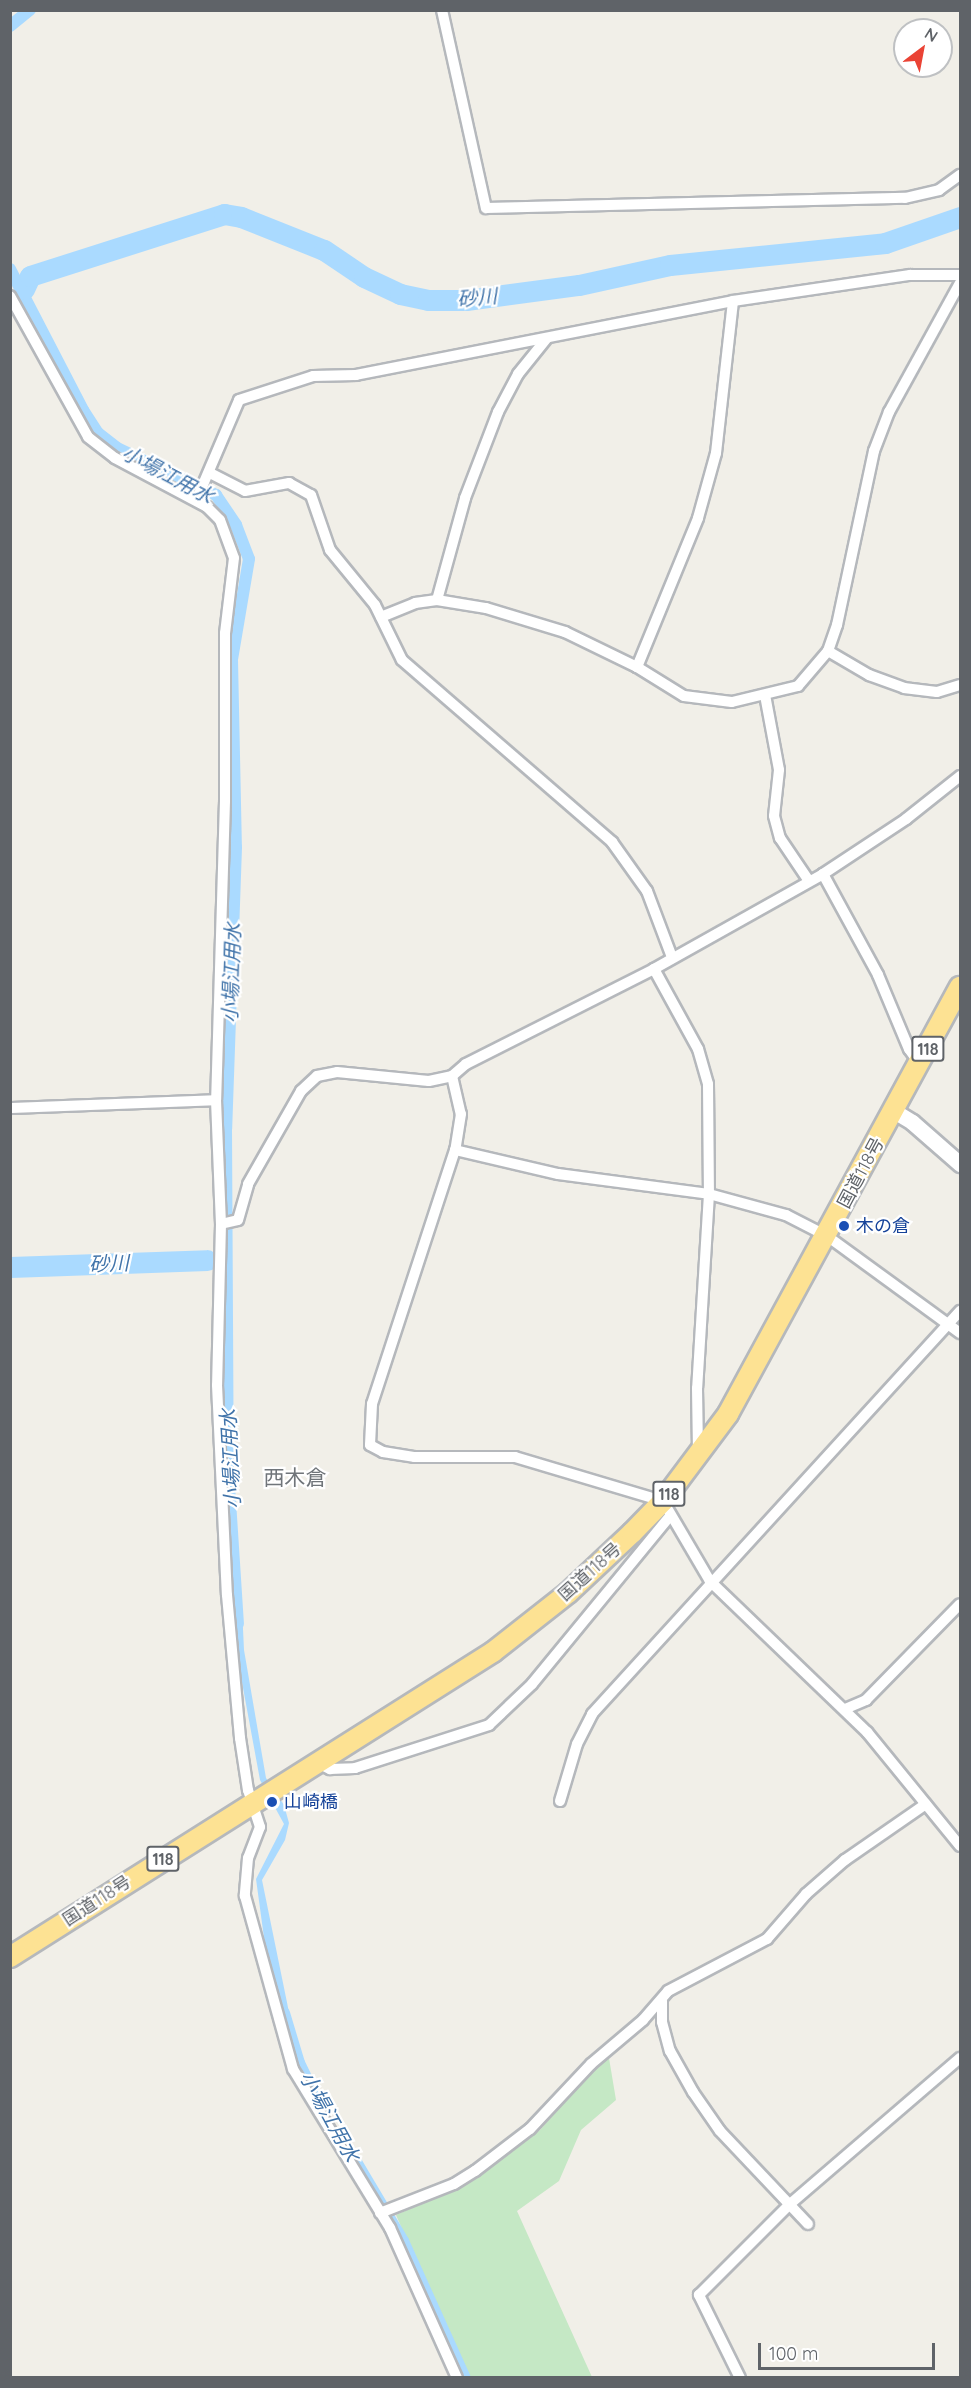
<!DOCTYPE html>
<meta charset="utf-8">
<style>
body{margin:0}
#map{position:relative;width:971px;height:2388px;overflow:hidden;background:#f1efe8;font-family:Quicksand,"Noto Sans JP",sans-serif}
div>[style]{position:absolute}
.green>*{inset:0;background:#c5e8c5}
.water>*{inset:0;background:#aadaff}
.canal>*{height:12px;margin:-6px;padding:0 6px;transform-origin:6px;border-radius:6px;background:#aadaff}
.river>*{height:21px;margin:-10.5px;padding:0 10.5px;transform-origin:10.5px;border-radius:10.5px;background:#aadaff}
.roads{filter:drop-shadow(2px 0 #b5b8bc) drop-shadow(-2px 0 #b5b8bc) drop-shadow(0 2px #b5b8bc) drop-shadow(0 -2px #b5b8bc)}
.street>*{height:10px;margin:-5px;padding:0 5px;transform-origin:5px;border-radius:5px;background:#fff}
.secondary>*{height:15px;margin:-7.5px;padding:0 7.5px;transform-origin:7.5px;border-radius:7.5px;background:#fff}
.highway>*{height:20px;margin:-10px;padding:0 10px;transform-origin:10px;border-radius:10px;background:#fde293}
.dots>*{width:16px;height:16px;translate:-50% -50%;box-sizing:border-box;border:3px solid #fff;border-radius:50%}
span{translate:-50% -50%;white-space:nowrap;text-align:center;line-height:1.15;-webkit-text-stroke:4.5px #fff;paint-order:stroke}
.shield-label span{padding:2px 4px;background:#fff;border:2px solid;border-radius:4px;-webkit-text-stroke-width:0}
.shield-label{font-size:16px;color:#5f6368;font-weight:700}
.street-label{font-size:18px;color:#5f6368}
.transit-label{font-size:18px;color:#164399}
.left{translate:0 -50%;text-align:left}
.water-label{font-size:20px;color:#4174aa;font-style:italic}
.quarter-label{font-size:21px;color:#70757a}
.frame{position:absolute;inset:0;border:12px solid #5f6368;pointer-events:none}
.north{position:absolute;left:893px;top:18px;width:60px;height:60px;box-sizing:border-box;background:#fff;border:2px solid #bfc1c3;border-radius:50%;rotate:32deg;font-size:16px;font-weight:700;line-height:24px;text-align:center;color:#5f6368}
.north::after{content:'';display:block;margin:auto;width:21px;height:27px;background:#ea4335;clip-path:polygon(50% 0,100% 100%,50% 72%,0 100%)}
.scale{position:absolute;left:758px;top:2343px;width:177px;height:27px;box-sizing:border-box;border:3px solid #5f6368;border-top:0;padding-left:8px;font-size:18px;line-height:21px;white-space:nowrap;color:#5f6368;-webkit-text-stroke:4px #fff;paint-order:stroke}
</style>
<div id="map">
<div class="green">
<i style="clip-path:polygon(608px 2052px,616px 2100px,581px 2130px,559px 2181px,517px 2211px,592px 2377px,467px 2377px,396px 2215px,474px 2180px,540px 2130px)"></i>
</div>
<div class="water">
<i style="clip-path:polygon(242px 1608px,244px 1650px,266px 1778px,284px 1805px,289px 1823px,285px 1840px,262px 1880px,292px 2027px,283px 2028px,265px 1945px,256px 1879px,284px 1824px,260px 1780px,236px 1650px,234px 1609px)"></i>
</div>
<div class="canal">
<i style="left:10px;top:26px;width:26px;rotate:-39deg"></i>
<i style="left:10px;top:269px;width:159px;rotate:62.6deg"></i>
<i style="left:83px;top:410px;width:27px;rotate:57deg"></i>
<i style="left:98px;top:433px;width:24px;rotate:38deg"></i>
<i style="left:117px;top:448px;width:110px;rotate:25.4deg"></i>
<i style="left:216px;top:495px;width:36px;rotate:56deg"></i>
<i style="left:236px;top:525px;width:36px;rotate:69deg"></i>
<i style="left:249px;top:559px;width:102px;rotate:99.6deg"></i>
<i style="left:232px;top:660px;width:187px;rotate:88.8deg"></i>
<i style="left:236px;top:847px;width:282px;rotate:92deg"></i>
<i style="left:226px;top:1129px;width:341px;rotate:89.7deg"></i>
<i style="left:228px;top:1470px;width:154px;rotate:86.3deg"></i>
<i style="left:284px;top:2013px;width:52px;rotate:73.3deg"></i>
<i style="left:299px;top:2063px;width:39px;rotate:64deg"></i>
<i style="left:346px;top:2145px;width:112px;rotate:59.3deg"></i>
<i style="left:403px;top:2241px;width:150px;rotate:65.7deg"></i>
</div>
<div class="river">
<i style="left:24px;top:289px;width:14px;rotate:-65deg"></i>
<i style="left:30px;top:276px;width:204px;rotate:-17.7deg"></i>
<i style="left:224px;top:214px;width:17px;rotate:10deg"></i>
<i style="left:241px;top:217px;width:89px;rotate:21.7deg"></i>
<i style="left:324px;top:250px;width:48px;rotate:34deg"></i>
<i style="left:364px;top:277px;width:40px;rotate:25deg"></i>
<i style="left:400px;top:294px;width:29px;rotate:12deg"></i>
<i style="left:428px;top:300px;width:38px"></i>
<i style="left:466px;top:300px;width:114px;rotate:-7.6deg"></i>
<i style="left:579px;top:285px;width:93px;rotate:-12.4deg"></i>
<i style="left:670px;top:265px;width:216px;rotate:-5.8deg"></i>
<i style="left:885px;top:243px;width:79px;rotate:-19.1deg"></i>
<i style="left:10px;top:1267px;width:197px;rotate:-2deg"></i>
</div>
<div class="roads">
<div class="street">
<i style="left:442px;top:10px;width:203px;rotate:77.5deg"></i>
<i style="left:486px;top:208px;width:419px;rotate:-1.4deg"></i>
<i style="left:905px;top:198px;width:35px;rotate:-13deg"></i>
<i style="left:939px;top:190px;width:26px;rotate:-36deg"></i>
<i style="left:10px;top:296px;width:161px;rotate:61deg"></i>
<i style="left:88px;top:437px;width:34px;rotate:38deg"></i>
<i style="left:115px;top:458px;width:104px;rotate:28deg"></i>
<i style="left:207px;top:507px;width:18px;rotate:45deg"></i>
<i style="left:220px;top:520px;width:40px;rotate:69.8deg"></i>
<i style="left:234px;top:558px;width:76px;rotate:96.8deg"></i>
<i style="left:225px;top:633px;width:168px;rotate:90deg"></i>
<i style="left:225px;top:801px;width:299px;rotate:91.7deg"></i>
<i style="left:216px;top:1100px;width:124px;rotate:87.7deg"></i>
<i style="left:221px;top:1224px;width:161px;rotate:91.4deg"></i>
<i style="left:217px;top:1385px;width:210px;rotate:87.3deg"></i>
<i style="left:227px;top:1595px;width:144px;rotate:84.8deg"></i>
<i style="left:240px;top:1738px;width:53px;rotate:81.3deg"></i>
<i style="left:248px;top:1790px;width:39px;rotate:72deg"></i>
<i style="left:260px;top:1827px;width:33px;rotate:111deg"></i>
<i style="left:248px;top:1858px;width:38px;rotate:95deg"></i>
<i style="left:245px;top:1896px;width:180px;rotate:74.5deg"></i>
<i style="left:293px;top:2069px;width:186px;rotate:58.6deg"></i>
<i style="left:390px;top:2228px;width:164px;rotate:65.9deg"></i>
<i style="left:210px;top:473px;width:39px;rotate:27deg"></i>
<i style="left:245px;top:491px;width:45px;rotate:-10.3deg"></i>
<i style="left:289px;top:483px;width:25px;rotate:29deg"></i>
<i style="left:311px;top:495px;width:58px;rotate:70.9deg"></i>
<i style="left:330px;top:550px;width:71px;rotate:50.7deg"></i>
<i style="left:375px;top:605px;width:61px;rotate:63.9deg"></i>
<i style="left:402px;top:660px;width:278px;rotate:40.9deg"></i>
<i style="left:612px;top:842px;width:60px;rotate:54.5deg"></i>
<i style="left:647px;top:891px;width:71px;rotate:69.3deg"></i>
<i style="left:199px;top:494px;width:102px;rotate:-66.9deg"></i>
<i style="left:239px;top:400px;width:78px;rotate:-18deg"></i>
<i style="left:313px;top:376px;width:43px;rotate:-1.3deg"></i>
<i style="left:356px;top:375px;width:384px;rotate:-11.1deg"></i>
<i style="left:733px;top:301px;width:179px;rotate:-8.4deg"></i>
<i style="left:910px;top:275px;width:50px"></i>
<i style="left:437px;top:600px;width:106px;rotate:-74.6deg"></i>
<i style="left:465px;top:498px;width:92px;rotate:-69deg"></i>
<i style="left:498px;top:412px;width:43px;rotate:-62.2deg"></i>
<i style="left:518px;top:374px;width:46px;rotate:-51.1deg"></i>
<i style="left:381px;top:617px;width:37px;rotate:-22deg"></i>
<i style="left:415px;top:603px;width:22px;rotate:-8deg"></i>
<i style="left:437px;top:600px;width:50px;rotate:9.3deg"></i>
<i style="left:486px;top:608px;width:83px;rotate:16.9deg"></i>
<i style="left:565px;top:632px;width:80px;rotate:25.9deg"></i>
<i style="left:637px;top:667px;width:55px;rotate:31.7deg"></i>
<i style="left:684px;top:696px;width:48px;rotate:7.1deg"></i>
<i style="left:732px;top:702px;width:68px;rotate:-13.6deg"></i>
<i style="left:798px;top:686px;width:46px;rotate:-49.4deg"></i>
<i style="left:828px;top:651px;width:28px;rotate:-71deg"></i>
<i style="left:837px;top:625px;width:178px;rotate:-78deg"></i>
<i style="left:874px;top:451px;width:42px;rotate:-69deg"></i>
<i style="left:889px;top:412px;width:147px;rotate:-61.2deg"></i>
<i style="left:828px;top:651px;width:48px;rotate:30.3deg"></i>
<i style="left:869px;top:675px;width:37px;rotate:20deg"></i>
<i style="left:904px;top:688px;width:33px;rotate:7deg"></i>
<i style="left:937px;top:692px;width:24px;rotate:-17deg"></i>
<i style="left:637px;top:667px;width:161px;rotate:-67.7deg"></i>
<i style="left:698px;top:518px;width:67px;rotate:-74.5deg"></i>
<i style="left:716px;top:453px;width:153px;rotate:-83.6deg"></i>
<i style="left:765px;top:695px;width:76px;rotate:79.4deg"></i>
<i style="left:779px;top:770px;width:46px;rotate:96.2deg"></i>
<i style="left:774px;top:816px;width:23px;rotate:75deg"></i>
<i style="left:780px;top:838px;width:52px;rotate:56deg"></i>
<i style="left:823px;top:874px;width:115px;rotate:61.4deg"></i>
<i style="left:878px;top:975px;width:80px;rotate:67.3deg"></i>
<i style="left:909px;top:1049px;width:19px;rotate:54deg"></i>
<i style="left:654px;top:969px;width:91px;rotate:61.2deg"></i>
<i style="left:698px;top:1049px;width:36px;rotate:74deg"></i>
<i style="left:708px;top:1084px;width:110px;rotate:89.5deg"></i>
<i style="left:709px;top:1194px;width:194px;rotate:93.5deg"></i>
<i style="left:697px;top:1388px;width:65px;rotate:89.1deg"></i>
<i style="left:452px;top:1076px;width:39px;rotate:77deg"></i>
<i style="left:461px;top:1114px;width:36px;rotate:99deg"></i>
<i style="left:455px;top:1150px;width:267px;rotate:108.1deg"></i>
<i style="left:372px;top:1404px;width:41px;rotate:92.8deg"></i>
<i style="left:370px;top:1445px;width:15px;rotate:28deg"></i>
<i style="left:383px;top:1452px;width:31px;rotate:9deg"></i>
<i style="left:414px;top:1457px;width:101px"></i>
<i style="left:515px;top:1457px;width:154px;rotate:16.6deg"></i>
<i style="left:663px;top:1501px;width:93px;rotate:59.6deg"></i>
<i style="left:710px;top:1581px;width:218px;rotate:43.9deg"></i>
<i style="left:867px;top:1732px;width:147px;rotate:50.8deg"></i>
<i style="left:10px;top:1108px;width:206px;rotate:-2.2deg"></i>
<i style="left:455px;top:1150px;width:106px;rotate:13.1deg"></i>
<i style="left:558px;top:1174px;width:152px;rotate:7.5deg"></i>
<i style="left:709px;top:1194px;width:80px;rotate:15.3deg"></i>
<i style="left:786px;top:1215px;width:46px;rotate:27.1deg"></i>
<i style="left:827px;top:1236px;width:165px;rotate:36.1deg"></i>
<i style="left:221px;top:1224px;width:17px;rotate:-13deg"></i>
<i style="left:238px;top:1220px;width:37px;rotate:-74deg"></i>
<i style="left:248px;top:1184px;width:107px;rotate:-60.3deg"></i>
<i style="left:301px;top:1091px;width:22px;rotate:-43deg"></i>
<i style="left:317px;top:1076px;width:20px;rotate:-11deg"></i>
<i style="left:337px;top:1072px;width:92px;rotate:5.6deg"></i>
<i style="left:429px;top:1081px;width:24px;rotate:-12deg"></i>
<i style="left:452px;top:1076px;width:18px;rotate:-41deg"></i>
<i style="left:466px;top:1064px;width:211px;rotate:-26.8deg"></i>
<i style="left:654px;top:969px;width:194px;rotate:-29.3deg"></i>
<i style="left:823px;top:874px;width:100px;rotate:-33.5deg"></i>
<i style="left:906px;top:819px;width:69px;rotate:-38.5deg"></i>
<i style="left:845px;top:1709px;width:23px;rotate:-23deg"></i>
<i style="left:866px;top:1700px;width:134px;rotate:-45.6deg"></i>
<i style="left:316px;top:1762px;width:16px;rotate:27deg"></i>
<i style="left:330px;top:1769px;width:25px;rotate:-2deg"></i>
<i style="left:355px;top:1768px;width:141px;rotate:-17.8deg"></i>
<i style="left:489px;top:1725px;width:59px;rotate:-43.6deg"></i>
<i style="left:532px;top:1684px;width:217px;rotate:-50.6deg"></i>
<i style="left:560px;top:1801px;width:59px;rotate:-73.4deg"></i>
<i style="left:577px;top:1744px;width:34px;rotate:-63deg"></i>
<i style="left:592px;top:1714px;width:546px;rotate:-47.6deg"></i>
<i style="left:662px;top:2001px;width:21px;rotate:90deg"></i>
<i style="left:662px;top:2022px;width:30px;rotate:75deg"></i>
<i style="left:670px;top:2051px;width:47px;rotate:60.7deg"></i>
<i style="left:693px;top:2092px;width:47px;rotate:55.3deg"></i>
<i style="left:720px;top:2131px;width:128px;rotate:46.6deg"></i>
<i style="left:380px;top:2213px;width:79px;rotate:-21.4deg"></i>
<i style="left:454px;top:2184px;width:25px;rotate:-32deg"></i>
<i style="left:475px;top:2171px;width:69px;rotate:-37.4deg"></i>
<i style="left:530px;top:2129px;width:89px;rotate:-46.8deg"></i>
<i style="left:591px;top:2064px;width:68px;rotate:-40.2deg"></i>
<i style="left:643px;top:2020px;width:38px;rotate:-49deg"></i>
<i style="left:668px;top:1991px;width:112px;rotate:-27.7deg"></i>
<i style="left:767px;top:1939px;width:60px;rotate:-49.1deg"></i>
<i style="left:806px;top:1894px;width:52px;rotate:-41.1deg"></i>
<i style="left:845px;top:1860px;width:98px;rotate:-34.7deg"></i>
<i style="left:740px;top:2378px;width:93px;rotate:-116.3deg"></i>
<i style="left:699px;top:2295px;width:129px;rotate:-45deg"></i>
<i style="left:790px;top:2204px;width:224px;rotate:-40.7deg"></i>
</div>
<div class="secondary">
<i style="left:894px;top:1111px;width:21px;rotate:31deg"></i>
<i style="left:912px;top:1122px;width:64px;rotate:41.2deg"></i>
</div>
<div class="highway">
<i style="left:10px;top:1957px;width:571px;rotate:-32.27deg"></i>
<i style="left:493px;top:1652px;width:95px;rotate:-38.2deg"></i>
<i style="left:568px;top:1593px;width:88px;rotate:-43.2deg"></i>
<i style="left:632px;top:1533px;width:45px;rotate:-45.9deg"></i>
<i style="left:663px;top:1501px;width:109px;rotate:-53.2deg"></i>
<i style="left:728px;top:1414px;width:486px;rotate:-61.5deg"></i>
</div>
</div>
<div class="dots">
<i style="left:844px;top:1226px;background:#1a4fb4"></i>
<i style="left:272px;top:1802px;background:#1a4fb4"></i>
</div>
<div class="shield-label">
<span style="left:928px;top:1049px">118</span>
<span style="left:669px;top:1494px">118</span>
<span style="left:163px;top:1859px">118</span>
</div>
<div class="street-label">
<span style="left:861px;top:1173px;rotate:-62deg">国道118号</span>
<span style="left:590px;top:1572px;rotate:-42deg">国道118号</span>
<span style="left:97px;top:1901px;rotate:-33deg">国道118号</span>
</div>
<div class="transit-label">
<span class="left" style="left:856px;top:1226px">木の倉</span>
<span class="left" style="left:284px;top:1802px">山崎橋</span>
</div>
<div class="water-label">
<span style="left:477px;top:297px;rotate:-5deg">砂川</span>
<span style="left:168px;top:474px;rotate:28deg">小場江用水</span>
<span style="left:231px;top:973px;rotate:-88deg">小場江用水</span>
<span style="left:109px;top:1263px;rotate:-2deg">砂川</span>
<span style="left:230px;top:1459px;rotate:-93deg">小場江用水</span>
<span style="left:330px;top:2116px;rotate:61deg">小場江用水</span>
</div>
<div class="quarter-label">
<span style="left:295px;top:1477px">西木倉</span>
</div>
<div class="frame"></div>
<div class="north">N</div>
<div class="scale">100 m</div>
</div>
